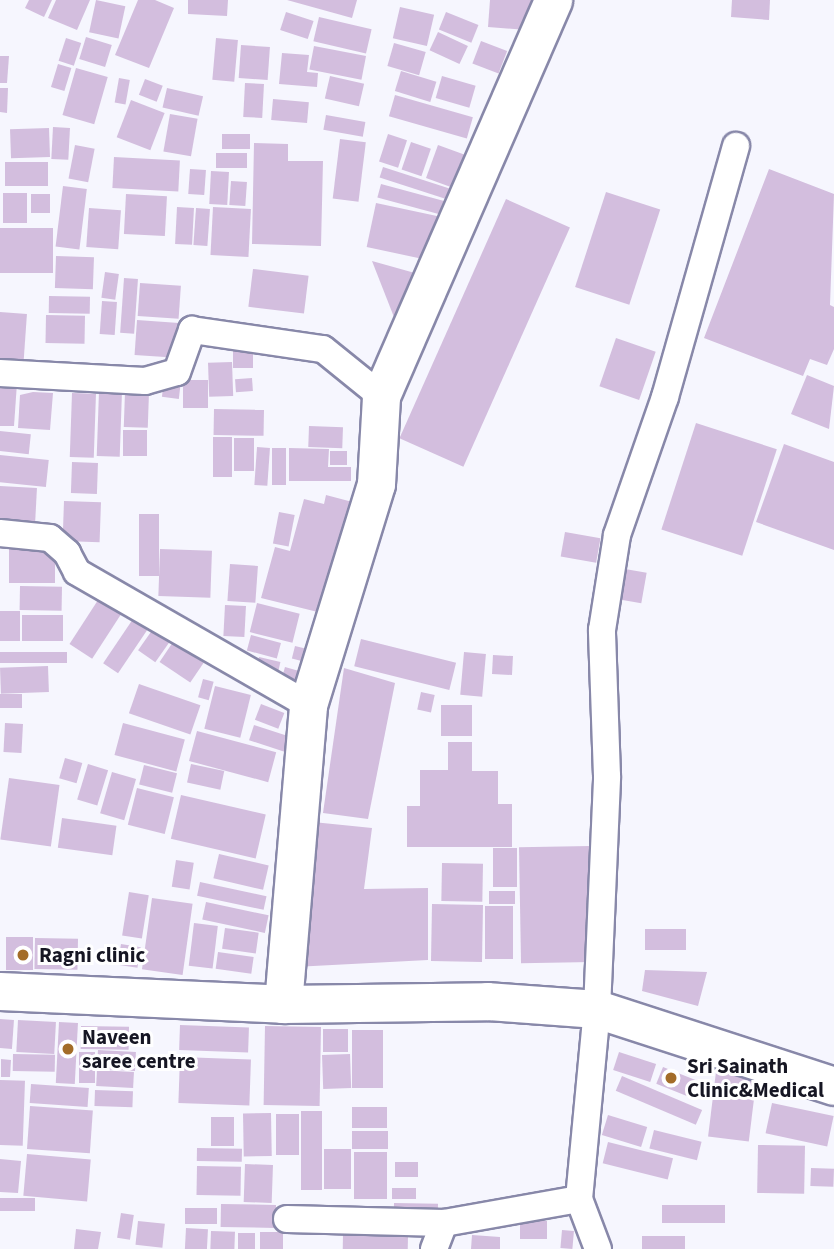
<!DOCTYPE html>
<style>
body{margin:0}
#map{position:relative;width:834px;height:1249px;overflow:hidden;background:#f6f6fe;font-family:"Source Sans 3",sans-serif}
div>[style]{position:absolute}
.building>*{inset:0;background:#d3bede;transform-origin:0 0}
.roads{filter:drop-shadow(2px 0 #8888a9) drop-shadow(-2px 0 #8888a9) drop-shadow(0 2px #8888a9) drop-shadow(0 -2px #8888a9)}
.street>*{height:26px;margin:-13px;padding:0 13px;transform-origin:13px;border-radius:13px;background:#fff}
.secondary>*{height:37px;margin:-18.5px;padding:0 18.5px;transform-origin:18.5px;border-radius:18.5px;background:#fff}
.dots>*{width:19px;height:19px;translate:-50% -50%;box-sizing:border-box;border:4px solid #fff;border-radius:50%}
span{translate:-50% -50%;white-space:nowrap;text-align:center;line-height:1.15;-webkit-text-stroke:6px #fff;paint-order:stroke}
.poi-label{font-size:21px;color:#161623;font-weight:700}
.left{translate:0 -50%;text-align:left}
</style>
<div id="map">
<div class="building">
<i style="clip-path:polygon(29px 0,52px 0,44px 17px,25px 8px)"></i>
<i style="clip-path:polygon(56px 0,90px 0,77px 30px,48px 18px)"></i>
<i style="left:96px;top:0;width:30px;height:33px;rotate:12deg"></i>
<i style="clip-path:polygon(138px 0,155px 0,174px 8px,149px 68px,115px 55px)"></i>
<i style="clip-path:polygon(188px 0,228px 0,227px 16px,188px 14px)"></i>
<i style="clip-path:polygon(287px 0,357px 0,352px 18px)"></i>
<i style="clip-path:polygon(490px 0,542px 0,539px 31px,488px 27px)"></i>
<i style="clip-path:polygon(732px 0,770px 0,769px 20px,731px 17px)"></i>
<i style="left:400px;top:7px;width:35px;height:32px;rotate:13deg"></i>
<i style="left:286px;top:12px;width:29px;height:19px;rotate:18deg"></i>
<i style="left:446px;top:12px;width:35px;height:19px;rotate:22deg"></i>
<i style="left:319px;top:17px;width:54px;height:25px;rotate:13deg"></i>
<i style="left:438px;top:32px;width:33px;height:20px;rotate:25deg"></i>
<i style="left:86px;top:37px;width:27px;height:23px;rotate:17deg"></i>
<i style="left:66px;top:38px;width:16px;height:24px;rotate:18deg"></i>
<i style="left:216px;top:38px;width:22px;height:42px;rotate:5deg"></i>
<i style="left:481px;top:41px;width:28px;height:24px;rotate:21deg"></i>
<i style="left:394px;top:43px;width:33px;height:24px;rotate:16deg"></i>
<i style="left:241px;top:45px;width:29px;height:33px;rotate:4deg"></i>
<i style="left:314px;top:46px;width:53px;height:24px;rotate:11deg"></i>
<i style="clip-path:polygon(282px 53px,309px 55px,307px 72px,318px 73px,317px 87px,279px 84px)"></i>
<i style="clip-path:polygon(0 56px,9px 56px,7px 83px,0 83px)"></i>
<i style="left:58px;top:64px;width:14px;height:24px;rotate:17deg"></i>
<i style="left:76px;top:68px;width:33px;height:49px;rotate:16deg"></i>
<i style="left:401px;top:71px;width:37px;height:21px;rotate:17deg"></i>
<i style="left:330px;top:76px;width:35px;height:23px;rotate:13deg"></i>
<i style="left:442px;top:76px;width:35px;height:23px;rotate:16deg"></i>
<i style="left:119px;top:78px;width:11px;height:25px;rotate:10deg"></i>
<i style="left:145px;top:79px;width:19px;height:17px;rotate:21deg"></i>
<i style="left:245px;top:83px;width:19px;height:34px;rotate:3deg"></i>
<i style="clip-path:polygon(0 88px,8px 88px,7px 113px,0 112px)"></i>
<i style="left:167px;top:88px;width:37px;height:20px;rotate:13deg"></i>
<i style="left:395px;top:95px;width:81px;height:22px;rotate:16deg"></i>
<i style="left:273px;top:99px;width:36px;height:21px;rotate:5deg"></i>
<i style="left:131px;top:100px;width:36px;height:40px;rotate:21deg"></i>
<i style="left:170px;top:114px;width:28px;height:38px;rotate:10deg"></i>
<i style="left:326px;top:115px;width:40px;height:15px;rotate:10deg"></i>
<i style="left:53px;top:127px;width:17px;height:32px;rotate:3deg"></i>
<i style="left:49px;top:128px;width:29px;height:39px;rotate:88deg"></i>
<i style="left:222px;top:134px;width:28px;height:15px"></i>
<i style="left:388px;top:134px;width:20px;height:29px;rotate:18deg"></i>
<i style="left:340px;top:139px;width:26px;height:60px;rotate:7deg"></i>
<i style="left:411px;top:142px;width:21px;height:29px;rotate:19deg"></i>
<i style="clip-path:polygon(254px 143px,288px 144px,288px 161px,323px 161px,321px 246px,252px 244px)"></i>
<i style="left:75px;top:145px;width:20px;height:34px;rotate:11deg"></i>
<i style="left:438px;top:145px;width:38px;height:35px;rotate:20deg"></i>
<i style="left:216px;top:153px;width:31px;height:15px"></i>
<i style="left:114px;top:157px;width:66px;height:31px;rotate:3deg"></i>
<i style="left:5px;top:162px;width:43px;height:24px"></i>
<i style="left:383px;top:167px;width:78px;height:11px;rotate:18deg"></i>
<i style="left:190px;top:169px;width:16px;height:25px;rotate:4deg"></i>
<i style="clip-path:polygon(769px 169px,834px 194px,830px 305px,834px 307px,834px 349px,827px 365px,810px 359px,803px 376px,704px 338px)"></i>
<i style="left:211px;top:171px;width:18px;height:33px;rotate:3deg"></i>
<i style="left:231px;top:181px;width:16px;height:24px;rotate:4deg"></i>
<i style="left:381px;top:184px;width:72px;height:14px;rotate:15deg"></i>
<i style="left:63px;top:186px;width:24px;height:61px;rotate:7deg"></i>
<i style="left:606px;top:192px;width:57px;height:100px;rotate:18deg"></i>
<i style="left:3px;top:193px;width:24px;height:30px"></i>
<i style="left:31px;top:194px;width:19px;height:19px"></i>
<i style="left:126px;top:194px;width:41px;height:40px;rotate:3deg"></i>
<i style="left:506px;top:199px;width:70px;height:262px;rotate:24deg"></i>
<i style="left:376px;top:203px;width:73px;height:45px;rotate:12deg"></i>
<i style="left:177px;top:207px;width:17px;height:37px;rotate:3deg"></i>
<i style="left:213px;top:207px;width:38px;height:48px;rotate:3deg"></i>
<i style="left:89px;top:208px;width:32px;height:39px;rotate:4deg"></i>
<i style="left:196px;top:208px;width:14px;height:37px;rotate:4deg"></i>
<i style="left:0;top:228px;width:53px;height:45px"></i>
<i style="left:56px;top:256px;width:38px;height:32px;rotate:2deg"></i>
<i style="clip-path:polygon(372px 261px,422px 275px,401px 335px)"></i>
<i style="left:253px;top:269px;width:56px;height:38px;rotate:7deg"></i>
<i style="left:105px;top:272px;width:14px;height:26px;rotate:8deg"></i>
<i style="left:124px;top:278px;width:14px;height:55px;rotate:4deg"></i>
<i style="left:140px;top:283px;width:41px;height:33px;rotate:4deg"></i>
<i style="left:49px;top:296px;width:41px;height:17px;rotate:1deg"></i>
<i style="left:102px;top:301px;width:15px;height:33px;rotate:4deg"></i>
<i style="left:0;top:312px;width:27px;height:52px;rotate:4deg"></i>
<i style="left:46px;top:315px;width:39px;height:28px;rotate:1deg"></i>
<i style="left:137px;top:320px;width:42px;height:35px;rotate:4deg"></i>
<i style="left:233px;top:337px;width:20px;height:31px"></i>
<i style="left:616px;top:338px;width:42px;height:51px;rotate:19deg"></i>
<i style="left:232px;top:362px;width:34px;height:24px;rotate:88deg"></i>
<i style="clip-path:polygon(807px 375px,834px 386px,829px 429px,791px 414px)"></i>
<i style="left:252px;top:378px;width:13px;height:17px;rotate:86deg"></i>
<i style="left:164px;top:380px;width:17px;height:17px;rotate:7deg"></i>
<i style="left:183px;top:380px;width:25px;height:28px"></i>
<i style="clip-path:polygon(0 382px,17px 383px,14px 426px,0 426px)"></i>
<i style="left:99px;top:391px;width:23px;height:65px;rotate:2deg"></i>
<i style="clip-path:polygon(33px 392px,53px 393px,50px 430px,18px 428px,20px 395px)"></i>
<i style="left:125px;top:392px;width:24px;height:35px;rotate:2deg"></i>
<i style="left:72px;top:393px;width:24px;height:64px;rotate:2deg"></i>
<i style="left:214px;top:409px;width:50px;height:26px;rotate:1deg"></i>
<i style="left:696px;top:423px;width:85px;height:112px;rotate:18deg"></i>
<i style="left:309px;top:426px;width:34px;height:21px;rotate:2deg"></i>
<i style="left:123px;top:430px;width:24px;height:26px"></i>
<i style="left:0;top:431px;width:31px;height:20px;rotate:6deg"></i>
<i style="left:213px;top:437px;width:19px;height:40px"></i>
<i style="left:234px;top:438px;width:20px;height:33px"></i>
<i style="clip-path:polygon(784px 444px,834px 462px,834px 550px,756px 522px)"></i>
<i style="left:257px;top:447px;width:13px;height:38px;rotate:4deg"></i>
<i style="left:272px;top:448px;width:14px;height:37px"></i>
<i style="clip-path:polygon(289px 448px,329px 449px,328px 467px,351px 467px,351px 481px,289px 481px)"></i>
<i style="left:330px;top:451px;width:17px;height:14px"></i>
<i style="left:0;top:455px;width:49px;height:27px;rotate:6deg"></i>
<i style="left:72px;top:462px;width:26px;height:31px;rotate:2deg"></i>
<i style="left:0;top:486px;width:37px;height:42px;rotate:3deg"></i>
<i style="clip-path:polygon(326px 495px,360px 504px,330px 615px,261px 598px,275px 547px,290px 551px,304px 499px,324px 504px)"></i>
<i style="left:64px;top:501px;width:37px;height:40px;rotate:2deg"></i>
<i style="left:279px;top:512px;width:16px;height:32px;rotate:11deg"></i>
<i style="left:139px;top:514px;width:20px;height:62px"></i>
<i style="left:565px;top:532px;width:36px;height:25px;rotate:10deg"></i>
<i style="left:9px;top:546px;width:46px;height:37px"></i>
<i style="left:160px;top:549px;width:52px;height:47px;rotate:2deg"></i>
<i style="left:230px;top:564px;width:28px;height:37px;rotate:4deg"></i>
<i style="left:625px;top:569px;width:22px;height:31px;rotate:10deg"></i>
<i style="left:20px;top:586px;width:42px;height:24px;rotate:1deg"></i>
<i style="left:100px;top:597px;width:27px;height:56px;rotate:33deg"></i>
<i style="left:257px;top:603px;width:44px;height:30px;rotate:14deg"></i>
<i style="left:225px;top:605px;width:21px;height:31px;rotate:3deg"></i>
<i style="left:0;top:611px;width:20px;height:30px"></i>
<i style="left:22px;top:615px;width:41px;height:26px"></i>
<i style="left:135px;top:616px;width:18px;height:57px;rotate:34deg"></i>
<i style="left:153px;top:629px;width:21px;height:26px;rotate:35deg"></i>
<i style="left:251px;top:635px;width:31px;height:16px;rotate:15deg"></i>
<i style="left:361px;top:639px;width:98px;height:28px;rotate:14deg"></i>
<i style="left:173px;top:642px;width:37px;height:24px;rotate:34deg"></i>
<i style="left:295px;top:646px;width:21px;height:13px;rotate:14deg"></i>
<i style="left:67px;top:652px;width:11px;height:67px;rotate:90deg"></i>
<i style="left:464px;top:652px;width:22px;height:43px;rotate:5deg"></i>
<i style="left:493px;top:655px;width:20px;height:19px;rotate:3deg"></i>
<i style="left:259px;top:657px;width:22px;height:16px;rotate:13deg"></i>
<i style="left:48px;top:666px;width:26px;height:48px;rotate:88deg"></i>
<i style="left:285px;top:667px;width:22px;height:12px;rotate:16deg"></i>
<i style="clip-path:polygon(344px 668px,395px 683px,368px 819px,323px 813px)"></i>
<i style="left:203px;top:679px;width:11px;height:19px;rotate:15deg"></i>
<i style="left:139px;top:684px;width:65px;height:31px;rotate:19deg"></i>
<i style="left:215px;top:686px;width:37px;height:44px;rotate:14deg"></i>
<i style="left:421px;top:692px;width:14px;height:18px;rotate:12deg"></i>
<i style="left:22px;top:694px;width:14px;height:22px;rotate:90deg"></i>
<i style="left:261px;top:704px;width:25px;height:17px;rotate:21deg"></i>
<i style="left:441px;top:705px;width:31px;height:31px"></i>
<i style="left:5px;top:723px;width:18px;height:29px;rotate:3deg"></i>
<i style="left:123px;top:723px;width:64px;height:33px;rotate:15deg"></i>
<i style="left:254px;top:725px;width:38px;height:16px;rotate:18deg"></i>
<i style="left:197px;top:731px;width:82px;height:31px;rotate:15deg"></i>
<i style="clip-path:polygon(448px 742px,472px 742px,472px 771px,498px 771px,498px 804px,512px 804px,512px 847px,407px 847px,407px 806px,420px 806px,420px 770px,448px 770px)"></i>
<i style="left:65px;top:758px;width:18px;height:21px;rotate:16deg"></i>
<i style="left:88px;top:764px;width:21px;height:37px;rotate:17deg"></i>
<i style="left:191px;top:764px;width:34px;height:19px;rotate:12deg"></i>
<i style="left:144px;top:765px;width:34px;height:20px;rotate:14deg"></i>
<i style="left:112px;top:772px;width:25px;height:43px;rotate:16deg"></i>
<i style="left:9px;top:778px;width:51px;height:62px;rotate:8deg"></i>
<i style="left:137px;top:788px;width:38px;height:38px;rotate:14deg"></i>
<i style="left:181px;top:795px;width:87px;height:45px;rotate:13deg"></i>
<i style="left:62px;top:818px;width:55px;height:30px;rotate:8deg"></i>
<i style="clip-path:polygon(313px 822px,372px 828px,364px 889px,428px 888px,428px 960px,294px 967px)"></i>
<i style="left:590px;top:846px;width:116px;height:71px;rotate:89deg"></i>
<i style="left:493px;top:848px;width:24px;height:39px"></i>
<i style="left:219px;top:854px;width:51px;height:25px;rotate:13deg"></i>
<i style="left:176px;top:860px;width:18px;height:27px;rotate:9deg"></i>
<i style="left:442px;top:863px;width:41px;height:38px;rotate:1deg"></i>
<i style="left:200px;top:882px;width:68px;height:14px;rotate:12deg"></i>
<i style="left:489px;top:891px;width:26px;height:13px"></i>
<i style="left:129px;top:892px;width:20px;height:44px;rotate:9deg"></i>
<i style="left:152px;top:898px;width:41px;height:72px;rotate:8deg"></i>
<i style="left:206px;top:902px;width:64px;height:18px;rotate:12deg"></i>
<i style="left:432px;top:904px;width:51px;height:57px;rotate:1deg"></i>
<i style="left:485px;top:906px;width:28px;height:53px"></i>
<i style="left:194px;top:923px;width:24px;height:43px;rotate:7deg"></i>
<i style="left:225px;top:928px;width:34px;height:21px;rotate:8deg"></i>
<i style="left:645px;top:929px;width:41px;height:21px"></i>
<i style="left:6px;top:937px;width:27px;height:33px"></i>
<i style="left:35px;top:938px;width:43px;height:31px;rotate:1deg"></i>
<i style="left:121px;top:944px;width:20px;height:21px;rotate:9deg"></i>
<i style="left:218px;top:952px;width:36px;height:17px;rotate:8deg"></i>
<i style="clip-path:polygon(645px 970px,707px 972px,698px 1006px,642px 991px)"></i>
<i style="left:0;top:1019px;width:14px;height:29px;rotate:4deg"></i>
<i style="left:18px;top:1020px;width:38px;height:32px;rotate:3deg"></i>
<i style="left:59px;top:1022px;width:19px;height:61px;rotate:3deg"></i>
<i style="left:180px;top:1025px;width:69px;height:25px;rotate:2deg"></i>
<i style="left:81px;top:1026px;width:48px;height:23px;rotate:1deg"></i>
<i style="left:265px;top:1026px;width:56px;height:79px;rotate:1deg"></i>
<i style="left:323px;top:1029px;width:25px;height:23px"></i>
<i style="left:352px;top:1030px;width:31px;height:58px"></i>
<i style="left:98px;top:1050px;width:38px;height:19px;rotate:3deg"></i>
<i style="left:79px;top:1052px;width:16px;height:31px"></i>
<i style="left:619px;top:1052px;width:39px;height:19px;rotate:18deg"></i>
<i style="left:13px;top:1054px;width:42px;height:17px;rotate:1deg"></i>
<i style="left:350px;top:1054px;width:34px;height:28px;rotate:88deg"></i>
<i style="left:180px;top:1057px;width:71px;height:46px;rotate:2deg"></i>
<i style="clip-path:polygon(1px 1059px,11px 1060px,10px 1077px,1px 1077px)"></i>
<i style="left:663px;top:1067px;width:35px;height:18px;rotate:22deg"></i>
<i style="left:97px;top:1070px;width:37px;height:16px;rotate:3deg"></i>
<i style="left:716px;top:1072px;width:41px;height:65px;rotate:7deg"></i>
<i style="left:622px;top:1076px;width:87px;height:16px;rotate:23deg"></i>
<i style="left:0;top:1080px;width:25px;height:65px;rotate:2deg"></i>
<i style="left:31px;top:1084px;width:58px;height:19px;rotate:4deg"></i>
<i style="left:95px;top:1090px;width:38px;height:16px;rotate:2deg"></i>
<i style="left:772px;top:1103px;width:63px;height:31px;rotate:12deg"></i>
<i style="left:30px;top:1106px;width:63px;height:43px;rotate:4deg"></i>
<i style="left:352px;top:1107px;width:35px;height:21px"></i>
<i style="left:301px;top:1111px;width:21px;height:79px"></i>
<i style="left:271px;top:1113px;width:43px;height:28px;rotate:89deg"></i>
<i style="left:276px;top:1114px;width:23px;height:41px"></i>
<i style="left:608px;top:1115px;width:41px;height:21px;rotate:17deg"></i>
<i style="left:211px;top:1117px;width:23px;height:29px"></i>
<i style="left:654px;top:1130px;width:49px;height:19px;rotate:14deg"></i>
<i style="left:352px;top:1131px;width:36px;height:18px"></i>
<i style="left:608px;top:1142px;width:67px;height:22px;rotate:14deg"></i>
<i style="left:758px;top:1145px;width:47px;height:48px;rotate:1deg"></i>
<i style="left:197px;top:1148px;width:45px;height:13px;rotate:1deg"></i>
<i style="left:324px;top:1149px;width:27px;height:40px"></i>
<i style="left:354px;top:1152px;width:33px;height:47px"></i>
<i style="left:27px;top:1154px;width:64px;height:42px;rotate:5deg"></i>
<i style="clip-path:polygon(0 1159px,21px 1161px,18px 1193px,0 1192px)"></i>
<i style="left:395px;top:1162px;width:23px;height:15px"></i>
<i style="left:245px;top:1164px;width:28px;height:38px;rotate:2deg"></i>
<i style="left:197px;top:1166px;width:44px;height:29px;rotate:1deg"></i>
<i style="left:811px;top:1168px;width:23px;height:18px;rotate:2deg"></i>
<i style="left:392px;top:1188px;width:24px;height:11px"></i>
<i style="left:0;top:1198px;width:35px;height:13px"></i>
<i style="left:394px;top:1203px;width:44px;height:12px;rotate:1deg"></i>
<i style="left:221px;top:1204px;width:55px;height:23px;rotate:1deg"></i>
<i style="left:662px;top:1205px;width:63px;height:18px"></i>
<i style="left:185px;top:1208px;width:32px;height:16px"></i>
<i style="left:121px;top:1213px;width:13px;height:25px;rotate:9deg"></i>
<i style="left:138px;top:1221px;width:27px;height:24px;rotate:6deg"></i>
<i style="left:520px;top:1221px;width:27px;height:18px"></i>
<i style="left:186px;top:1228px;width:22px;height:21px;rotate:3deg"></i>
<i style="clip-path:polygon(76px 1229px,101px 1232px,98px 1249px,74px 1249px)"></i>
<i style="left:562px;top:1230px;width:12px;height:18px;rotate:5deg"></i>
<i style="left:211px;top:1231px;width:24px;height:18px;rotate:2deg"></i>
<i style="left:260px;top:1232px;width:23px;height:17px"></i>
<i style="left:238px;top:1233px;width:17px;height:16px"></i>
<i style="left:343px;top:1234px;width:65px;height:15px;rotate:1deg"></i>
<i style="clip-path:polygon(472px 1235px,500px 1237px,500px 1249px,471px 1249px)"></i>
<i style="left:685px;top:1236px;width:13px;height:43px;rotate:90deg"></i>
</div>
<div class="roads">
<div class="street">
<i style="left:0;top:373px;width:145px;rotate:3.2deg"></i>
<i style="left:145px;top:381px;width:33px;rotate:-16deg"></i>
<i style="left:177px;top:372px;width:45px;rotate:-70.3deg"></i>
<i style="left:192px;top:330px;width:132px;rotate:8.3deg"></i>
<i style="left:323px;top:349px;width:75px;rotate:39deg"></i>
<i style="left:0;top:533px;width:50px;rotate:5.7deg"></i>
<i style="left:50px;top:538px;width:23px;rotate:41deg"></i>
<i style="left:67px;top:553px;width:21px;rotate:62deg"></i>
<i style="left:77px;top:572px;width:267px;rotate:29.9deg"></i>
<i style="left:287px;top:1219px;width:157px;rotate:1.5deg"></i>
<i style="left:434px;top:1249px;width:28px;rotate:-69deg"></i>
<i style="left:444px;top:1223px;width:137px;rotate:-10.1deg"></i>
<i style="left:598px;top:1249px;width:53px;rotate:-110.8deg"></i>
<i style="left:579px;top:1199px;width:191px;rotate:-84.6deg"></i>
<i style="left:597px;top:1009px;width:233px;rotate:-87.5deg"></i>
<i style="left:607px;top:776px;width:146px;rotate:-92deg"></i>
<i style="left:602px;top:630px;width:96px;rotate:-81deg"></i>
<i style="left:617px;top:535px;width:146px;rotate:-70.8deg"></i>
<i style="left:665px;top:397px;width:261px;rotate:-74.2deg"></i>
</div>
<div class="secondary">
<i style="left:0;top:991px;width:283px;rotate:2.6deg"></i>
<i style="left:283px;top:1004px;width:204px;rotate:-0.8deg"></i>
<i style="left:487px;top:1001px;width:110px;rotate:4.2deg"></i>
<i style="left:597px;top:1009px;width:249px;rotate:18deg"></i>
<i style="left:283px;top:1004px;width:300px;rotate:-85.2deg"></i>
<i style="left:308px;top:705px;width:231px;rotate:-72.9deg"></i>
<i style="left:376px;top:484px;width:88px;rotate:-86.7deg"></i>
<i style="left:381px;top:396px;width:432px;rotate:-66.5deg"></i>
</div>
</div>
<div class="dots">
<i style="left:23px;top:955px;background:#a36c28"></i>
<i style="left:68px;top:1049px;background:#a36c28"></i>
<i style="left:671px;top:1078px;background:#a36c28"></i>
</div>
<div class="poi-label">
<span class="left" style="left:39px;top:955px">Ragni clinic</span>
<span class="left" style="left:82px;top:1049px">Naveen<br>saree centre</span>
<span class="left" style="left:687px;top:1078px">Sri Sainath<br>Clinic&amp;Medical</span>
</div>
</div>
